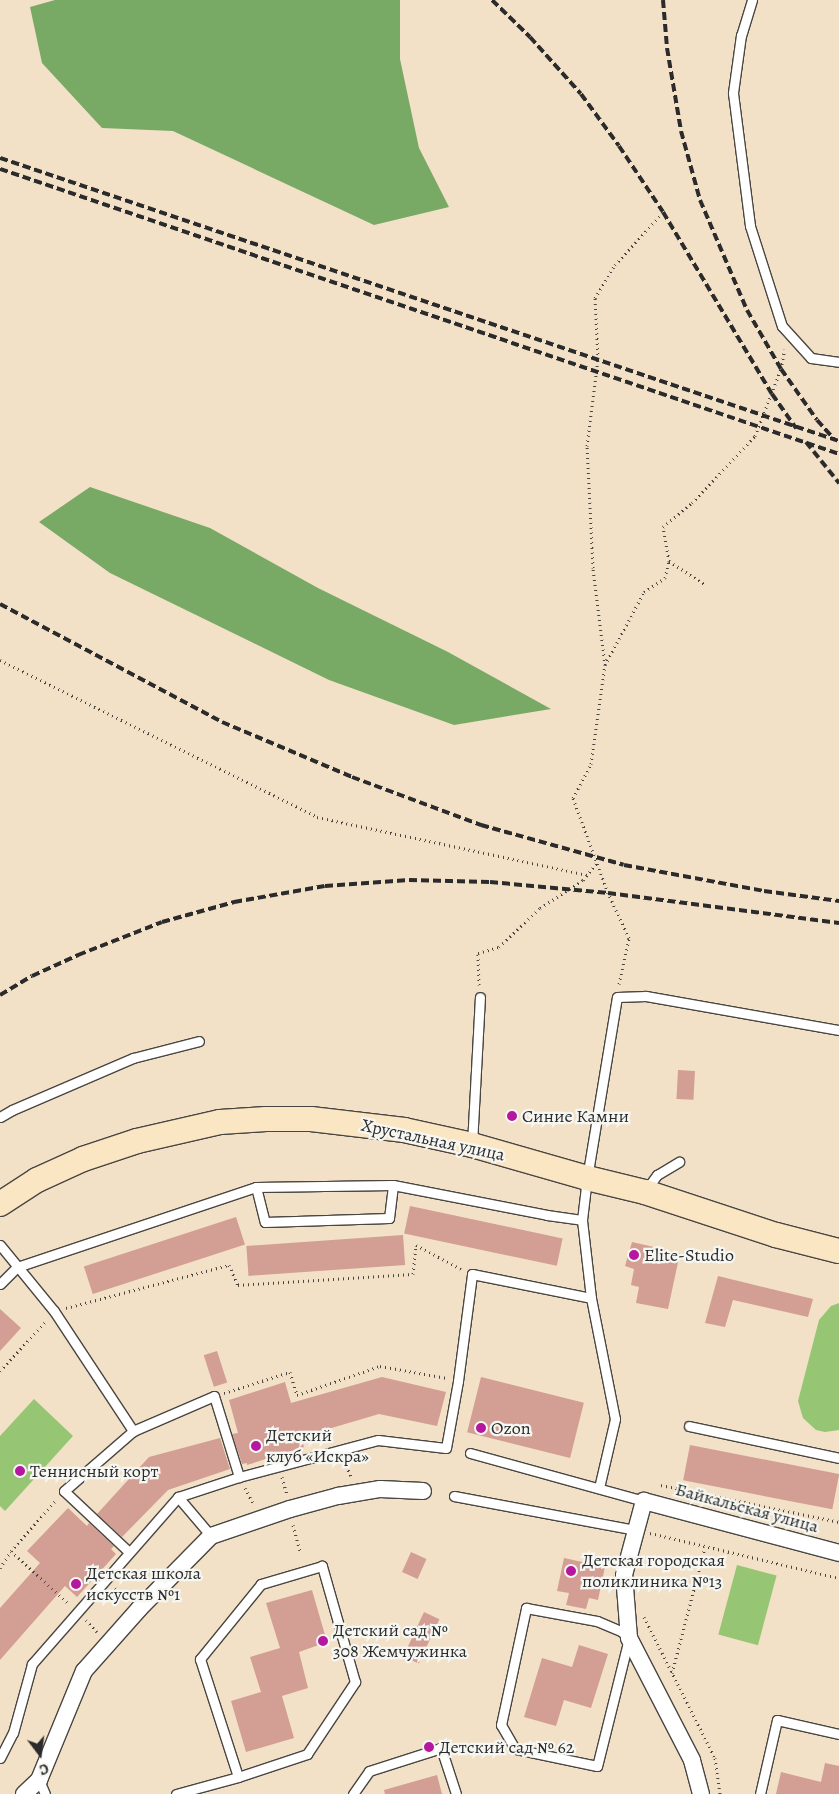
<!DOCTYPE html>
<meta charset="utf-8">
<style>
body{margin:0}
#map{position:relative;width:839px;height:1794px;overflow:hidden;background:#f2e1c7;font-family:Alegreya,serif}
div>[style]{position:absolute}
.green>*{inset:0;background:#96c573;transform-origin:0 0}
.forest>*{inset:0;background:#78aa65}
.building>*{inset:0;background:#d39e93;transform-origin:0 0}
.path>*{height:3px;margin-top:-1.5px;transform-origin:0;background:repeating-linear-gradient(90deg,#494642 0 1px,transparent 0 5px)}
.roads{filter:drop-shadow(1px 0 #494642) drop-shadow(-1px 0 #494642) drop-shadow(0 1px #494642) drop-shadow(0 -1px #494642)}
.lane>*{height:9px;margin:-4.5px;padding:0 4.5px;transform-origin:4.5px;border-radius:4.5px;background:#fff}
.street>*{height:16px;margin:-8px;padding:0 8px;transform-origin:8px;border-radius:8px;background:#fff}
.secondary>*{height:24px;margin:-12px;padding:0 12px;transform-origin:12px;border-radius:12px;background:#fbe6c4}
.rail>*{height:4px;margin-top:-2px;transform-origin:0;background:repeating-linear-gradient(90deg,#2b2b2b 0 8px,transparent 0 12px)}
.dots>*{width:14px;height:14px;translate:-50% -50%;box-sizing:border-box;border:2px solid #f6f6f2;border-radius:50%}
span{translate:-50% -50%;white-space:nowrap;text-align:center;line-height:1.15;-webkit-text-stroke:4.5px #f6f6f2;paint-order:stroke}
.poi-label{font-size:18px;color:#2b2b2b}
.left{translate:0 -50%;text-align:left}
.street-label{font-size:18px;color:#2b2b2b}
.north{position:absolute;left:15px;top:1729px;width:50px;height:50px;-webkit-text-stroke:4px #f6f6f2;paint-order:stroke;rotate:165deg;font-size:14px;font-weight:700;line-height:20px;text-align:center;color:#2b2b2b}
.north::after{content:'';display:block;margin:auto;width:18px;height:22px;background:#2b2b2b;clip-path:polygon(50% 0,100% 100%,50% 72%,0 100%)}
</style>
<div id="map">
<div class="green">
<i style="clip-path:polygon(839px 1303px,839px 1430px,825px 1432px,816px 1430px,803px 1418px,798px 1401px,819px 1320px,831px 1306px)"></i>
<i style="clip-path:polygon(34px 1399px,73px 1436px,5px 1511px,0 1506px,0 1436px)"></i>
<i style="left:737px;top:1565px;width:41px;height:72px;rotate:15deg"></i>
</div>
<div class="forest">
<i style="clip-path:polygon(55px 0,400px 0,400px 59px,419px 148px,449px 207px,374px 225px,173px 131px,102px 128px,42px 63px,30px 7px)"></i>
<i style="clip-path:polygon(90px 487px,210px 528px,318px 588px,448px 652px,551px 709px,454px 725px,329px 680px,110px 573px,39px 522px)"></i>
</div>
<div class="building">
<i style="left:678px;top:1070px;width:17px;height:29px;rotate:3deg"></i>
<i style="left:410px;top:1206px;width:156px;height:28px;rotate:12deg"></i>
<i style="left:236px;top:1217px;width:29px;height:160px;rotate:72deg"></i>
<i style="left:403px;top:1235px;width:30px;height:157px;rotate:86deg"></i>
<i style="clip-path:polygon(632px 1242px,680px 1253px,668px 1309px,636px 1303px,639px 1287px,631px 1285px,634px 1269px,625px 1266px)"></i>
<i style="clip-path:polygon(718px 1276px,813px 1299px,808px 1317px,733px 1300px,725px 1327px,705px 1323px)"></i>
<i style="clip-path:polygon(0 1309px,21px 1328px,0 1351px)"></i>
<i style="left:217px;top:1351px;width:33px;height:14px;rotate:72deg"></i>
<i style="clip-path:polygon(382px 1377px,446px 1392px,437px 1426px,379px 1414px,301px 1437px,304px 1447px,247px 1465px,247px 1463px,242px 1464px,232px 1434px,238px 1433px,229px 1400px,285px 1382px,291px 1403px)"></i>
<i style="left:481px;top:1377px;width:106px;height:57px;rotate:14deg"></i>
<i style="clip-path:polygon(220px 1438px,230px 1469px,168px 1490px,122px 1537px,97px 1514px,149px 1457px)"></i>
<i style="left:690px;top:1445px;width:152px;height:36px;rotate:11deg"></i>
<i style="clip-path:polygon(68px 1508px,87px 1526px,89px 1523px,114px 1546px,111px 1549px,116px 1554px,77px 1597px,65px 1586px,0 1660px,0 1608px,40px 1563px,27px 1551px)"></i>
<i style="left:411px;top:1552px;width:17px;height:22px;rotate:24deg"></i>
<i style="clip-path:polygon(564px 1558px,605px 1567px,598px 1600px,589px 1598px,586px 1609px,566px 1605px,569px 1593px,557px 1591px)"></i>
<i style="clip-path:polygon(312px 1590px,327px 1642px,299px 1652px,308px 1688px,282px 1696px,294px 1738px,246px 1752px,231px 1701px,261px 1692px,250px 1657px,280px 1648px,266px 1603px)"></i>
<i style="left:424px;top:1612px;width:17px;height:49px;rotate:25deg"></i>
<i style="clip-path:polygon(579px 1645px,608px 1654px,591px 1708px,564px 1700px,556px 1726px,524px 1717px,542px 1658px,572px 1667px)"></i>
<i style="clip-path:polygon(825px 1763px,839px 1766px,839px 1794px,776px 1794px,781px 1772px,821px 1782px)"></i>
<i style="clip-path:polygon(437px 1775px,442px 1794px,385px 1794px,384px 1790px)"></i>
</div>
<div class="path">
<i style="left:669px;top:561px;width:44px;rotate:33deg"></i>
<i style="left:0;top:660px;width:354px;rotate:26.3deg"></i>
<i style="left:317px;top:817px;width:276px;rotate:12.1deg"></i>
<i style="left:605px;top:665px;width:98px;rotate:-97.1deg"></i>
<i style="left:593px;top:568px;width:122px;rotate:-92.8deg"></i>
<i style="left:587px;top:446px;width:88px;rotate:-82.8deg"></i>
<i style="left:598px;top:359px;width:61px;rotate:-92.8deg"></i>
<i style="left:595px;top:298px;width:39px;rotate:-59deg"></i>
<i style="left:615px;top:265px;width:72px;rotate:-47.8deg"></i>
<i style="left:619px;top:984px;width:47px;rotate:-77.7deg"></i>
<i style="left:629px;top:938px;width:50px;rotate:-115deg"></i>
<i style="left:608px;top:893px;width:101px;rotate:-110.2deg"></i>
<i style="left:573px;top:798px;width:38px;rotate:-62deg"></i>
<i style="left:591px;top:764px;width:100px;rotate:-82deg"></i>
<i style="left:605px;top:665px;width:83px;rotate:-61.9deg"></i>
<i style="left:644px;top:592px;width:25px;rotate:-34deg"></i>
<i style="left:665px;top:578px;width:17px;rotate:-77deg"></i>
<i style="left:669px;top:561px;width:35px;rotate:-100deg"></i>
<i style="left:663px;top:527px;width:38px;rotate:-40deg"></i>
<i style="left:692px;top:503px;width:92px;rotate:-46.8deg"></i>
<i style="left:755px;top:436px;width:72px;rotate:-68.8deg"></i>
<i style="left:781px;top:369px;width:20px;rotate:-79deg"></i>
<i style="left:479px;top:985px;width:32px;rotate:-92deg"></i>
<i style="left:478px;top:953px;width:22px;rotate:-16deg"></i>
<i style="left:499px;top:947px;width:57px;rotate:-43.6deg"></i>
<i style="left:540px;top:908px;width:51px;rotate:-33.1deg"></i>
<i style="left:583px;top:880px;width:22px;rotate:-51deg"></i>
<i style="left:66px;top:1308px;width:169px;rotate:-14.8deg"></i>
<i style="left:229px;top:1265px;width:22px;rotate:66deg"></i>
<i style="left:238px;top:1285px;width:175px;rotate:-3.6deg"></i>
<i style="left:413px;top:1274px;width:29px;rotate:-84deg"></i>
<i style="left:416px;top:1245px;width:51px;rotate:28.1deg"></i>
<i style="left:0;top:1371px;width:69px;rotate:-47.3deg"></i>
<i style="left:224px;top:1393px;width:69px;rotate:-17.7deg"></i>
<i style="left:290px;top:1372px;width:24px;rotate:73deg"></i>
<i style="left:297px;top:1395px;width:88px;rotate:-19.3deg"></i>
<i style="left:380px;top:1366px;width:68px;rotate:10.2deg"></i>
<i style="left:344px;top:1461px;width:19px;rotate:65deg"></i>
<i style="left:282px;top:1477px;width:19px;rotate:74deg"></i>
<i style="left:661px;top:1485px;width:182px;rotate:11.7deg"></i>
<i style="left:245px;top:1488px;width:19px;rotate:62deg"></i>
<i style="left:293px;top:1525px;width:28px;rotate:75deg"></i>
<i style="left:650px;top:1533px;width:194px;rotate:13.4deg"></i>
<i style="left:11px;top:1551px;width:79px;rotate:42.4deg"></i>
<i style="left:0;top:1568px;width:20px;rotate:-57deg"></i>
<i style="left:11px;top:1551px;width:69px;rotate:-48.5deg"></i>
<i style="left:115px;top:1588px;width:16px;rotate:43deg"></i>
<i style="left:644px;top:1617px;width:158px;rotate:63.3deg"></i>
<i style="left:715px;top:1758px;width:36px;rotate:82deg"></i>
<i style="left:86px;top:1620px;width:16px;rotate:47deg"></i>
<i style="left:672px;top:1673px;width:130px;rotate:-75.3deg"></i>
</div>
<div class="roads">
<div class="lane">
<i style="left:752px;top:0;width:37px;rotate:107deg"></i>
<i style="left:741px;top:35px;width:59px;rotate:97.9deg"></i>
<i style="left:733px;top:93px;width:134px;rotate:82.7deg"></i>
<i style="left:750px;top:226px;width:105px;rotate:72.3deg"></i>
<i style="left:782px;top:326px;width:43px;rotate:47.8deg"></i>
<i style="left:811px;top:358px;width:28px;rotate:8deg"></i>
<i style="left:0;top:1117px;width:14px;rotate:-30deg"></i>
<i style="left:12px;top:1110px;width:132px;rotate:-23.3deg"></i>
<i style="left:133px;top:1058px;width:68px;rotate:-14.4deg"></i>
<i style="left:472px;top:1144px;width:147px;rotate:-86.9deg"></i>
<i style="left:256px;top:1187px;width:36px;rotate:76deg"></i>
<i style="left:265px;top:1222px;width:124px;rotate:-1.8deg"></i>
<i style="left:389px;top:1218px;width:33px;rotate:-83deg"></i>
<i style="left:646px;top:1190px;width:19px;rotate:-54deg"></i>
<i style="left:657px;top:1175px;width:26px;rotate:-31deg"></i>
<i style="left:0;top:1245px;width:85px;rotate:50.7deg"></i>
<i style="left:54px;top:1311px;width:144px;rotate:56.6deg"></i>
<i style="left:0;top:1284px;width:24px;rotate:-45deg"></i>
<i style="left:17px;top:1267px;width:252px;rotate:-18.5deg"></i>
<i style="left:256px;top:1187px;width:137px;rotate:-0.8deg"></i>
<i style="left:393px;top:1185px;width:157px;rotate:11deg"></i>
<i style="left:547px;top:1215px;width:35px;rotate:8deg"></i>
<i style="left:591px;top:1298px;width:123px;rotate:78.8deg"></i>
<i style="left:615px;top:1419px;width:71px;rotate:103.1deg"></i>
<i style="left:689px;top:1426px;width:153px;rotate:12deg"></i>
<i style="left:470px;top:1453px;width:180px;rotate:15.4deg"></i>
<i style="left:454px;top:1496px;width:184px;rotate:10.6deg"></i>
<i style="left:178px;top:1497px;width:51px;rotate:49.8deg"></i>
<i style="left:129px;top:1552px;width:89px;rotate:-136.8deg"></i>
<i style="left:64px;top:1491px;width:91px;rotate:-41deg"></i>
<i style="left:133px;top:1431px;width:88px;rotate:-23.4deg"></i>
<i style="left:214px;top:1396px;width:85px;rotate:72.8deg"></i>
<i style="left:526px;top:1608px;width:72px;rotate:10.4deg"></i>
<i style="left:597px;top:1621px;width:26px;rotate:23deg"></i>
<i style="left:621px;top:1631px;width:11px;rotate:41deg"></i>
<i style="left:629px;top:1638px;width:132px;rotate:104deg"></i>
<i style="left:597px;top:1766px;width:84px;rotate:-168.3deg"></i>
<i style="left:515px;top:1749px;width:28px;rotate:-120deg"></i>
<i style="left:501px;top:1725px;width:120px;rotate:-77.9deg"></i>
<i style="left:0;top:1758px;width:28px;rotate:-63deg"></i>
<i style="left:13px;top:1733px;width:72px;rotate:-74.6deg"></i>
<i style="left:32px;top:1664px;width:222px;rotate:-48.8deg"></i>
<i style="left:178px;top:1497px;width:64px;rotate:-18.2deg"></i>
<i style="left:239px;top:1477px;width:144px;rotate:-14.9deg"></i>
<i style="left:378px;top:1440px;width:68px;rotate:6.7deg"></i>
<i style="left:446px;top:1448px;width:68px;rotate:-79.8deg"></i>
<i style="left:458px;top:1381px;width:108px;rotate:-82.5deg"></i>
<i style="left:472px;top:1274px;width:121px;rotate:11.4deg"></i>
<i style="left:591px;top:1298px;width:79px;rotate:-96.6deg"></i>
<i style="left:582px;top:1220px;width:42px;rotate:-83.2deg"></i>
<i style="left:587px;top:1178px;width:183px;rotate:-80.6deg"></i>
<i style="left:617px;top:997px;width:29px;rotate:-2deg"></i>
<i style="left:646px;top:996px;width:196px;rotate:10deg"></i>
<i style="left:39px;top:1780px;width:15px;rotate:67deg"></i>
<i style="left:176px;top:1794px;width:64px;rotate:-15.3deg"></i>
<i style="left:238px;top:1777px;width:73px;rotate:-18.4deg"></i>
<i style="left:307px;top:1754px;width:87px;rotate:-56.3deg"></i>
<i style="left:355px;top:1682px;width:121px;rotate:-105.9deg"></i>
<i style="left:322px;top:1566px;width:64px;rotate:163.6deg"></i>
<i style="left:261px;top:1584px;width:97px;rotate:129.1deg"></i>
<i style="left:200px;top:1659px;width:124px;rotate:72.1deg"></i>
<i style="left:353px;top:1794px;width:28px;rotate:-55deg"></i>
<i style="left:369px;top:1771px;width:76px;rotate:-17.7deg"></i>
<i style="left:441px;top:1748px;width:48px;rotate:71.9deg"></i>
<i style="left:760px;top:1794px;width:76px;rotate:-77.1deg"></i>
<i style="left:777px;top:1720px;width:64px;rotate:12.7deg"></i>
</div>
<div class="street">
<i style="left:24px;top:1794px;width:21px;rotate:-43deg"></i>
<i style="left:39px;top:1780px;width:118px;rotate:-67.6deg"></i>
<i style="left:84px;top:1671px;width:83px;rotate:-48.4deg"></i>
<i style="left:139px;top:1609px;width:103px;rotate:-45.4deg"></i>
<i style="left:211px;top:1536px;width:83px;rotate:-18.9deg"></i>
<i style="left:290px;top:1509px;width:50px;rotate:-15.2deg"></i>
<i style="left:338px;top:1496px;width:43px;rotate:-9.5deg"></i>
<i style="left:380px;top:1489px;width:43px;rotate:2.7deg"></i>
<i style="left:701px;top:1794px;width:35px;rotate:-105deg"></i>
<i style="left:692px;top:1760px;width:137px;rotate:-117.3deg"></i>
<i style="left:629px;top:1638px;width:63px;rotate:-94.5deg"></i>
<i style="left:624px;top:1575px;width:77px;rotate:-74.9deg"></i>
<i style="left:644px;top:1501px;width:202px;rotate:14.9deg"></i>
</div>
<div class="secondary">
<i style="left:0;top:1204px;width:44px;rotate:-33deg"></i>
<i style="left:37px;top:1180px;width:51px;rotate:-24.5deg"></i>
<i style="left:83px;top:1159px;width:57px;rotate:-18.4deg"></i>
<i style="left:137px;top:1141px;width:85px;rotate:-12.9deg"></i>
<i style="left:220px;top:1122px;width:46px;rotate:-3.7deg"></i>
<i style="left:266px;top:1119px;width:45px"></i>
<i style="left:311px;top:1119px;width:94px;rotate:6.7deg"></i>
<i style="left:404px;top:1130px;width:70px;rotate:12.4deg"></i>
<i style="left:472px;top:1145px;width:120px;rotate:16deg"></i>
<i style="left:587px;top:1178px;width:60px;rotate:13.6deg"></i>
<i style="left:645px;top:1192px;width:138px;rotate:18.2deg"></i>
<i style="left:776px;top:1235px;width:65px;rotate:14.3deg"></i>
</div>
</div>
<div class="rail">
<i style="left:492px;top:0;width:53px;rotate:44.2deg"></i>
<i style="left:530px;top:37px;width:76px;rotate:48.2deg"></i>
<i style="left:581px;top:94px;width:64px;rotate:53.8deg"></i>
<i style="left:619px;top:146px;width:79px;rotate:56.3deg"></i>
<i style="left:663px;top:212px;width:212px;rotate:59.1deg"></i>
<i style="left:772px;top:394px;width:42px;rotate:54.8deg"></i>
<i style="left:663px;top:0;width:48px;rotate:85.2deg"></i>
<i style="left:667px;top:48px;width:84px;rotate:80.4deg"></i>
<i style="left:681px;top:131px;width:72px;rotate:74.6deg"></i>
<i style="left:700px;top:200px;width:120px;rotate:66.9deg"></i>
<i style="left:747px;top:310px;width:68px;rotate:60deg"></i>
<i style="left:781px;top:369px;width:62px;rotate:54.8deg"></i>
<i style="left:817px;top:420px;width:25px;rotate:48deg"></i>
<i style="left:0;top:158px;width:885px;rotate:18.64deg"></i>
<i style="left:0;top:169px;width:886px;rotate:18.76deg"></i>
<i style="left:806px;top:442px;width:53px;rotate:51.2deg"></i>
<i style="left:0;top:604px;width:251px;rotate:28deg"></i>
<i style="left:222px;top:722px;width:141px;rotate:22.9deg"></i>
<i style="left:352px;top:777px;width:138px;rotate:20.4deg"></i>
<i style="left:481px;top:825px;width:148px;rotate:15.6deg"></i>
<i style="left:624px;top:865px;width:142px;rotate:10.5deg"></i>
<i style="left:764px;top:891px;width:76px;rotate:7.6deg"></i>
<i style="left:0;top:995px;width:37px;rotate:-31deg"></i>
<i style="left:32px;top:976px;width:51px;rotate:-24.5deg"></i>
<i style="left:78px;top:955px;width:90px;rotate:-21.4deg"></i>
<i style="left:162px;top:922px;width:75px;rotate:-15.5deg"></i>
<i style="left:234px;top:902px;width:92px;rotate:-10deg"></i>
<i style="left:325px;top:886px;width:84px;rotate:-4.1deg"></i>
<i style="left:409px;top:880px;width:81px;rotate:1.4deg"></i>
<i style="left:490px;top:882px;width:119px;rotate:5.3deg"></i>
<i style="left:608px;top:893px;width:233px;rotate:7.4deg"></i>
</div>
<div class="dots">
<i style="left:512px;top:1116px;background:#b5179e"></i>
<i style="left:634px;top:1255px;background:#b5179e"></i>
<i style="left:481px;top:1428px;background:#b5179e"></i>
<i style="left:256px;top:1446px;background:#b5179e"></i>
<i style="left:20px;top:1471px;background:#b5179e"></i>
<i style="left:571px;top:1571px;background:#b5179e"></i>
<i style="left:76px;top:1584px;background:#b5179e"></i>
<i style="left:323px;top:1641px;background:#b5179e"></i>
<i style="left:429px;top:1747px;background:#b5179e"></i>
</div>
<div class="poi-label">
<span class="left" style="left:522px;top:1116px">Синие Камни</span>
<span class="left" style="left:644px;top:1255px">Elite-Studio</span>
<span class="left" style="left:491px;top:1428px">Ozon</span>
<span class="left" style="left:266px;top:1446px">Детский<br>клуб «Искра»</span>
<span class="left" style="left:30px;top:1471px">Теннисный корт</span>
<span class="left" style="left:582px;top:1571px">Детская городская<br>поликлиника №13</span>
<span class="left" style="left:86px;top:1584px">Детская школа<br>искусств №1</span>
<span class="left" style="left:333px;top:1641px">Детский сад №<br>308 Жемчужинка</span>
<span class="left" style="left:439px;top:1747px">Детский сад № 62</span>
</div>
<div class="street-label">
<span style="left:433px;top:1140px;rotate:12deg">Хрустальная улица</span>
<span style="left:747px;top:1508px;rotate:15deg">Байкальская улица</span>
</div>
<div class="north">С</div>
</div>
